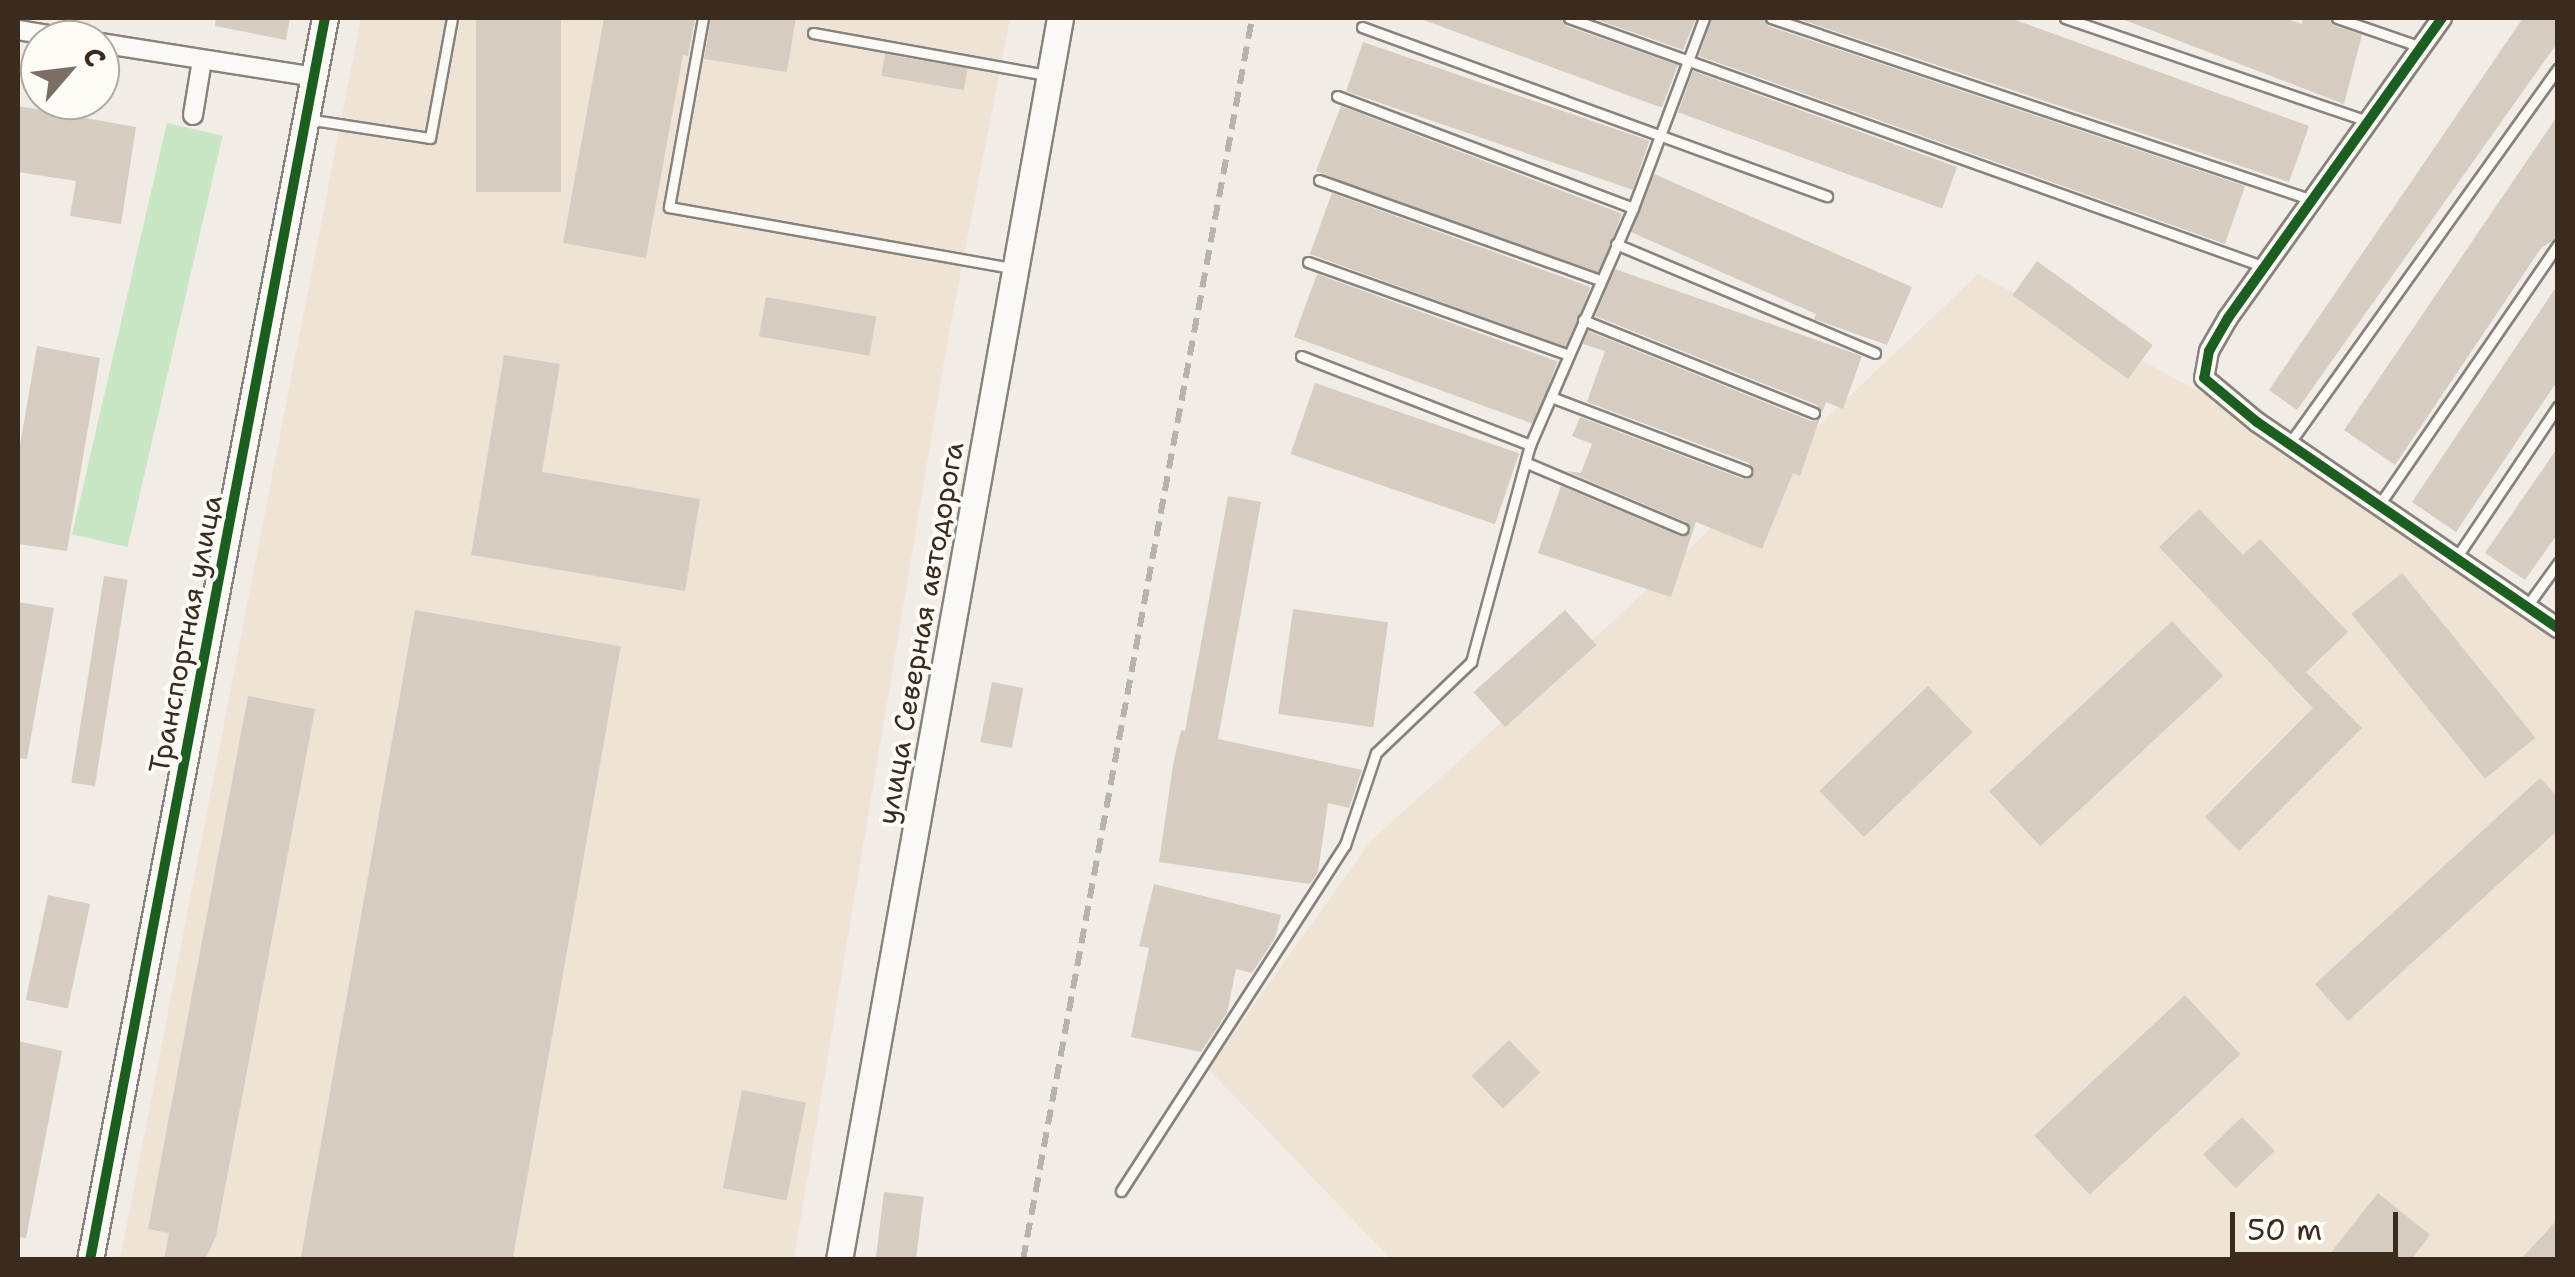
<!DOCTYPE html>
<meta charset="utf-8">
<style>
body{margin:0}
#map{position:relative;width:2575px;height:1277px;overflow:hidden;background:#f1ece6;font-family:"Shantell Sans",sans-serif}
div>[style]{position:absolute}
.built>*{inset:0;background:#efe3d5}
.green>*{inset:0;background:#c8e6c4;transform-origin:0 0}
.building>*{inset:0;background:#d6cdc2;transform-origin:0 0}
.roads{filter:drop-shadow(2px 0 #88827d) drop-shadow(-2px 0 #88827d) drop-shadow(0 2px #88827d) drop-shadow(0 -2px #88827d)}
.lane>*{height:9px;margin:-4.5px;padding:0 4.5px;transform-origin:4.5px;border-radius:4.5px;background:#faf9f6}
.street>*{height:18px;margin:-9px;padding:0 9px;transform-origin:9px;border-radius:9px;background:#faf9f6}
.secondary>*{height:25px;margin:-12.5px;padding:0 12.5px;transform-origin:12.5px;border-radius:12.5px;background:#faf9f6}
.rail>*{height:6px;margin-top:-3px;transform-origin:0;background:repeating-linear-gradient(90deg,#b5b2af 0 15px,transparent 0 23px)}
.cycleway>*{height:10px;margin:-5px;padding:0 5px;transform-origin:5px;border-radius:5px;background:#1b5e20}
span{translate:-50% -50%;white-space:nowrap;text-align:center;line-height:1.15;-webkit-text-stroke:8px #fdfcf7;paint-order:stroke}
.street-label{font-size:28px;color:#3b2a1e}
.frame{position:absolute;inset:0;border:20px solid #3b2a1e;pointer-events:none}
.north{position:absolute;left:20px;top:20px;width:100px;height:100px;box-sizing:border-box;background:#fdfcf7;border:2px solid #afa8a0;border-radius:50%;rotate:62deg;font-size:28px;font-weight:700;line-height:40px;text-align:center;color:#3b2a1e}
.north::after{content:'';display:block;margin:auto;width:35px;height:45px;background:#7b6e64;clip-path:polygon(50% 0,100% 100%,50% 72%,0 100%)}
.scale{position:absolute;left:2230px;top:1212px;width:168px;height:45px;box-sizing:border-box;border:5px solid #3b2a1e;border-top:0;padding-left:12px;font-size:30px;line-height:35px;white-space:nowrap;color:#3b2a1e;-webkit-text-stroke:8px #fdfcf7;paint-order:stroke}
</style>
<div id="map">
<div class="built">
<i style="clip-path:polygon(361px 18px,1010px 18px,948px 338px,794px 1259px,120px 1260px)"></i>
<i style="clip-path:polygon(1978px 274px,2210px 397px,2557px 636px,2557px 1259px,1391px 1259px,1208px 1069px,1371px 841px,1624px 611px)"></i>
</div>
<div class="green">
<i style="left:167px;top:123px;width:57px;height:422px;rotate:13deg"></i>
</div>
<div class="building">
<i style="clip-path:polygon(216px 18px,290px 18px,286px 40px,215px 26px)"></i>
<i style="left:476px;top:18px;width:85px;height:174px"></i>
<i style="clip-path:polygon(604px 18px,695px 18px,688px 56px,683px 55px,646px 258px,563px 243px)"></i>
<i style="clip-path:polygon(711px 18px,796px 18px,787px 72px,704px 59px)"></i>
<i style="clip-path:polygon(1418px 18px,1561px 18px,1566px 26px,1678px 65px,1662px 107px,1657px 106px)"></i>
<i style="clip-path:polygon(1592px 18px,1696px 18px,1683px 50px)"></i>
<i style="clip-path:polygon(1712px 18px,1763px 18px,1768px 26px,2245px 186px,2225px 244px,1699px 56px)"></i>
<i style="clip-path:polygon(1795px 18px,2010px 18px,2309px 126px,2289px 182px)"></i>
<i style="clip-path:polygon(2284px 18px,2302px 24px,2303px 18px,2329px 18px,2333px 25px,2362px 35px,2344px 104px,2122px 19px)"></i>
<i style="clip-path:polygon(2523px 18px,2558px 18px,2558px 42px,2297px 410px,2269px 390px)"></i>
<i style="left:1363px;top:42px;width:303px;height:52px;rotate:19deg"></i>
<i style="left:885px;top:54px;width:84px;height:22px;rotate:10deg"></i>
<i style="left:1693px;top:71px;width:281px;height:44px;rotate:20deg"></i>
<i style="clip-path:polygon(18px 106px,136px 127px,121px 224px,70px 216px,76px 181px,18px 172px)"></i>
<i style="left:1341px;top:106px;width:301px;height:70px;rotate:21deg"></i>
<i style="clip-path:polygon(2558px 115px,2558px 237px,2541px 248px,2395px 465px,2344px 430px)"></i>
<i style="clip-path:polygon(1654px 174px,1912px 287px,1887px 345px,1814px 319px,1816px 314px,1631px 232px)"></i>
<i style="left:1332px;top:193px;width:275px;height:65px;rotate:20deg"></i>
<i style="left:2037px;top:261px;width:143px;height:42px;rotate:36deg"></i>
<i style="clip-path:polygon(1615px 269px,1862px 356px,1843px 409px,1826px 402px,1822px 413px,1817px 405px,1595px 316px)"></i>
<i style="left:1317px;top:274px;width:256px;height:67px;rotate:20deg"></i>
<i style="clip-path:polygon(2558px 284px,2558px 380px,2456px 532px,2412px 502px)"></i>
<i style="left:766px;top:297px;width:112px;height:40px;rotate:10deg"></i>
<i style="clip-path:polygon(1588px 331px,1811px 421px,1820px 418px,1800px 476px,1793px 473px,1762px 549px,1696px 522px,1671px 597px,1538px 553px,1561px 486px,1680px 536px,1691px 531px,1686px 522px,1566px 471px,1581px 473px,1592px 444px,1572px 436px,1580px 417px,1743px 479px,1754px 473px,1749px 463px,1587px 402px,1605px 351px,1583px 344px)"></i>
<i style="clip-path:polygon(37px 346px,100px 358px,67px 551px,18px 544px,18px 457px)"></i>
<i style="clip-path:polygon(504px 355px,560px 364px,542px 472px,700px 499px,685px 591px,471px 555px)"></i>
<i style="left:1315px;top:383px;width:216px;height:75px;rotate:19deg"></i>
<i style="clip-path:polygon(2558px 447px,2558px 533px,2525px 580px,2485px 553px)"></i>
<i style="clip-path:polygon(1228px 496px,1261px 502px,1218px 739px,1362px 770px,1349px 808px,1328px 803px,1318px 872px,1310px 884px,1159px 862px,1173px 765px,1181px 730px,1185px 731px)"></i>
<i style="clip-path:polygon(2199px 509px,2243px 555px,2260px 539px,2348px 632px,2306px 672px,2362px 728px,2239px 851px,2205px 817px,2313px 708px,2159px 547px)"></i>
<i style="left:2402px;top:573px;width:212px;height:65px;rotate:51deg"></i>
<i style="left:104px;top:576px;width:24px;height:209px;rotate:9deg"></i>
<i style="clip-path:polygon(18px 602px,54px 608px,27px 759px,18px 758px)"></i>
<i style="left:1293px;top:609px;width:96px;height:106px;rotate:8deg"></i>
<i style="left:415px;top:610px;width:209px;height:660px;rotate:10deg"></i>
<i style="left:1565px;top:610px;width:47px;height:123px;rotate:48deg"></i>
<i style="left:2172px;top:621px;width:75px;height:250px;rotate:47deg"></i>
<i style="left:992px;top:682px;width:32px;height:61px;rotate:11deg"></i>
<i style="left:1928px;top:686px;width:64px;height:151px;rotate:46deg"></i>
<i style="clip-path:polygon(248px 696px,315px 709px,216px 1236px,205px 1260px,164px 1260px,169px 1233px,148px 1229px)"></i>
<i style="clip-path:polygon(2540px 778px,2558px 797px,2558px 830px,2348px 1021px,2315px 984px)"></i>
<i style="clip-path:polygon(1154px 884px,1281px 915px,1275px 938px,1252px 973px,1236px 969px,1227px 1013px,1201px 1052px,1131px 1037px,1149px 948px,1139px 946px)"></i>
<i style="left:48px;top:895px;width:43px;height:107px;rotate:12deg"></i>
<i style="left:2185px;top:995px;width:81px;height:206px;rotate:47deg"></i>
<i style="left:1509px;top:1040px;width:45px;height:52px;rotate:46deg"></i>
<i style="clip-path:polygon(18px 1041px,62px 1051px,26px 1238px,18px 1237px)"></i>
<i style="left:742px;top:1090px;width:65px;height:100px;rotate:11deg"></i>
<i style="left:2242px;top:1117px;width:47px;height:54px;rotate:46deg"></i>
<i style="left:884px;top:1192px;width:40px;height:69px;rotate:7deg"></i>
<i style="clip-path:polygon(2378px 1193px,2430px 1235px,2411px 1260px,2325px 1260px)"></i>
<i style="clip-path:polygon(2558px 1219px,2558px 1260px,2520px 1260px)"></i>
</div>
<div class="roads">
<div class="lane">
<i style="left:703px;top:18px;width:192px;rotate:100.2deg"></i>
<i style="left:669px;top:207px;width:349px;rotate:10.1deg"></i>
<i style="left:1569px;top:18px;width:739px;rotate:19.69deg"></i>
<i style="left:1771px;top:18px;width:568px;rotate:18.59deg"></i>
<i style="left:2065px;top:18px;width:322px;rotate:18.8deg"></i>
<i style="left:2337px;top:18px;width:89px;rotate:19deg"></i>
<i style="left:1362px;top:27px;width:495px;rotate:20deg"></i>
<i style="left:813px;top:33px;width:237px;rotate:10.2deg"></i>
<i style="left:1337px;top:96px;width:316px;rotate:20.7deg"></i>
<i style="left:306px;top:119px;width:125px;rotate:8.7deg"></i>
<i style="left:430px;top:138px;width:122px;rotate:-79.6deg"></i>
<i style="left:1319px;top:180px;width:298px;rotate:19.6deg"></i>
<i style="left:1616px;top:244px;width:281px;rotate:22.8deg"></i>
<i style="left:1308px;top:262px;width:277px;rotate:19.6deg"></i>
<i style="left:1583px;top:320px;width:249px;rotate:21.9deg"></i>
<i style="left:1301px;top:356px;width:246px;rotate:21.2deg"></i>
<i style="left:1551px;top:397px;width:209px;rotate:20.8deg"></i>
<i style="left:2289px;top:444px;width:462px;rotate:-54.4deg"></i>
<i style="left:1527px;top:463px;width:169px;rotate:22.9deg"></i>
<i style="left:2379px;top:505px;width:316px;rotate:-55.5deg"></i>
<i style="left:2456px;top:558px;width:183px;rotate:-56.1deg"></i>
<i style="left:2527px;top:606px;width:53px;rotate:-54.2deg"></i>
<i style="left:1121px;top:1191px;width:412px;rotate:-57.1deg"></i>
<i style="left:1345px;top:845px;width:97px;rotate:-71.4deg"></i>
<i style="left:1376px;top:753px;width:132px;rotate:-43.8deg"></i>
<i style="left:1471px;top:662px;width:225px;rotate:-74.8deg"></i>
<i style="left:1530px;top:445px;width:258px;rotate:-66.5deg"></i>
<i style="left:1633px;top:208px;width:203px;rotate:-69.5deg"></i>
</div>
<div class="street">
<i style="left:2442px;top:18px;width:369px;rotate:125.5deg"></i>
<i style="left:2228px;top:318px;width:38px;rotate:120deg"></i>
<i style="left:2209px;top:351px;width:27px;rotate:100deg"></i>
<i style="left:2204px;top:378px;width:69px;rotate:39.7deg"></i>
<i style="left:2257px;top:422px;width:365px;rotate:34.4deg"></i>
<i style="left:18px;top:30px;width:62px;rotate:9.3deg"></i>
<i style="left:100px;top:43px;width:217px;rotate:9deg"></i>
<i style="left:193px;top:115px;width:56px;rotate:-80.7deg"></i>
</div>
<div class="secondary">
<i style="left:90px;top:1260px;width:1264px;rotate:-79.29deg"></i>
<i style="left:839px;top:1260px;width:1262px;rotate:-79.91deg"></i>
</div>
</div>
<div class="rail">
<i style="left:1023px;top:1260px;width:1263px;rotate:-79.55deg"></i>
</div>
<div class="cycleway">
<i style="left:2442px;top:18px;width:369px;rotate:125.5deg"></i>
<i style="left:2228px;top:318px;width:38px;rotate:120deg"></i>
<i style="left:2209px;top:351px;width:27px;rotate:100deg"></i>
<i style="left:2204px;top:378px;width:69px;rotate:39.7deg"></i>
<i style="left:2257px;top:422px;width:365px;rotate:34.4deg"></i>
<i style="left:90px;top:1260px;width:1264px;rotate:-79.29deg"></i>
</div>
<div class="street-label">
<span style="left:920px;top:633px;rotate:-80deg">улица Северная автодорога</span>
<span style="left:185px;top:634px;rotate:-79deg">Транспортная улица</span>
</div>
<div class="frame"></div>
<div class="north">С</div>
<div class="scale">50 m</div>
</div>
